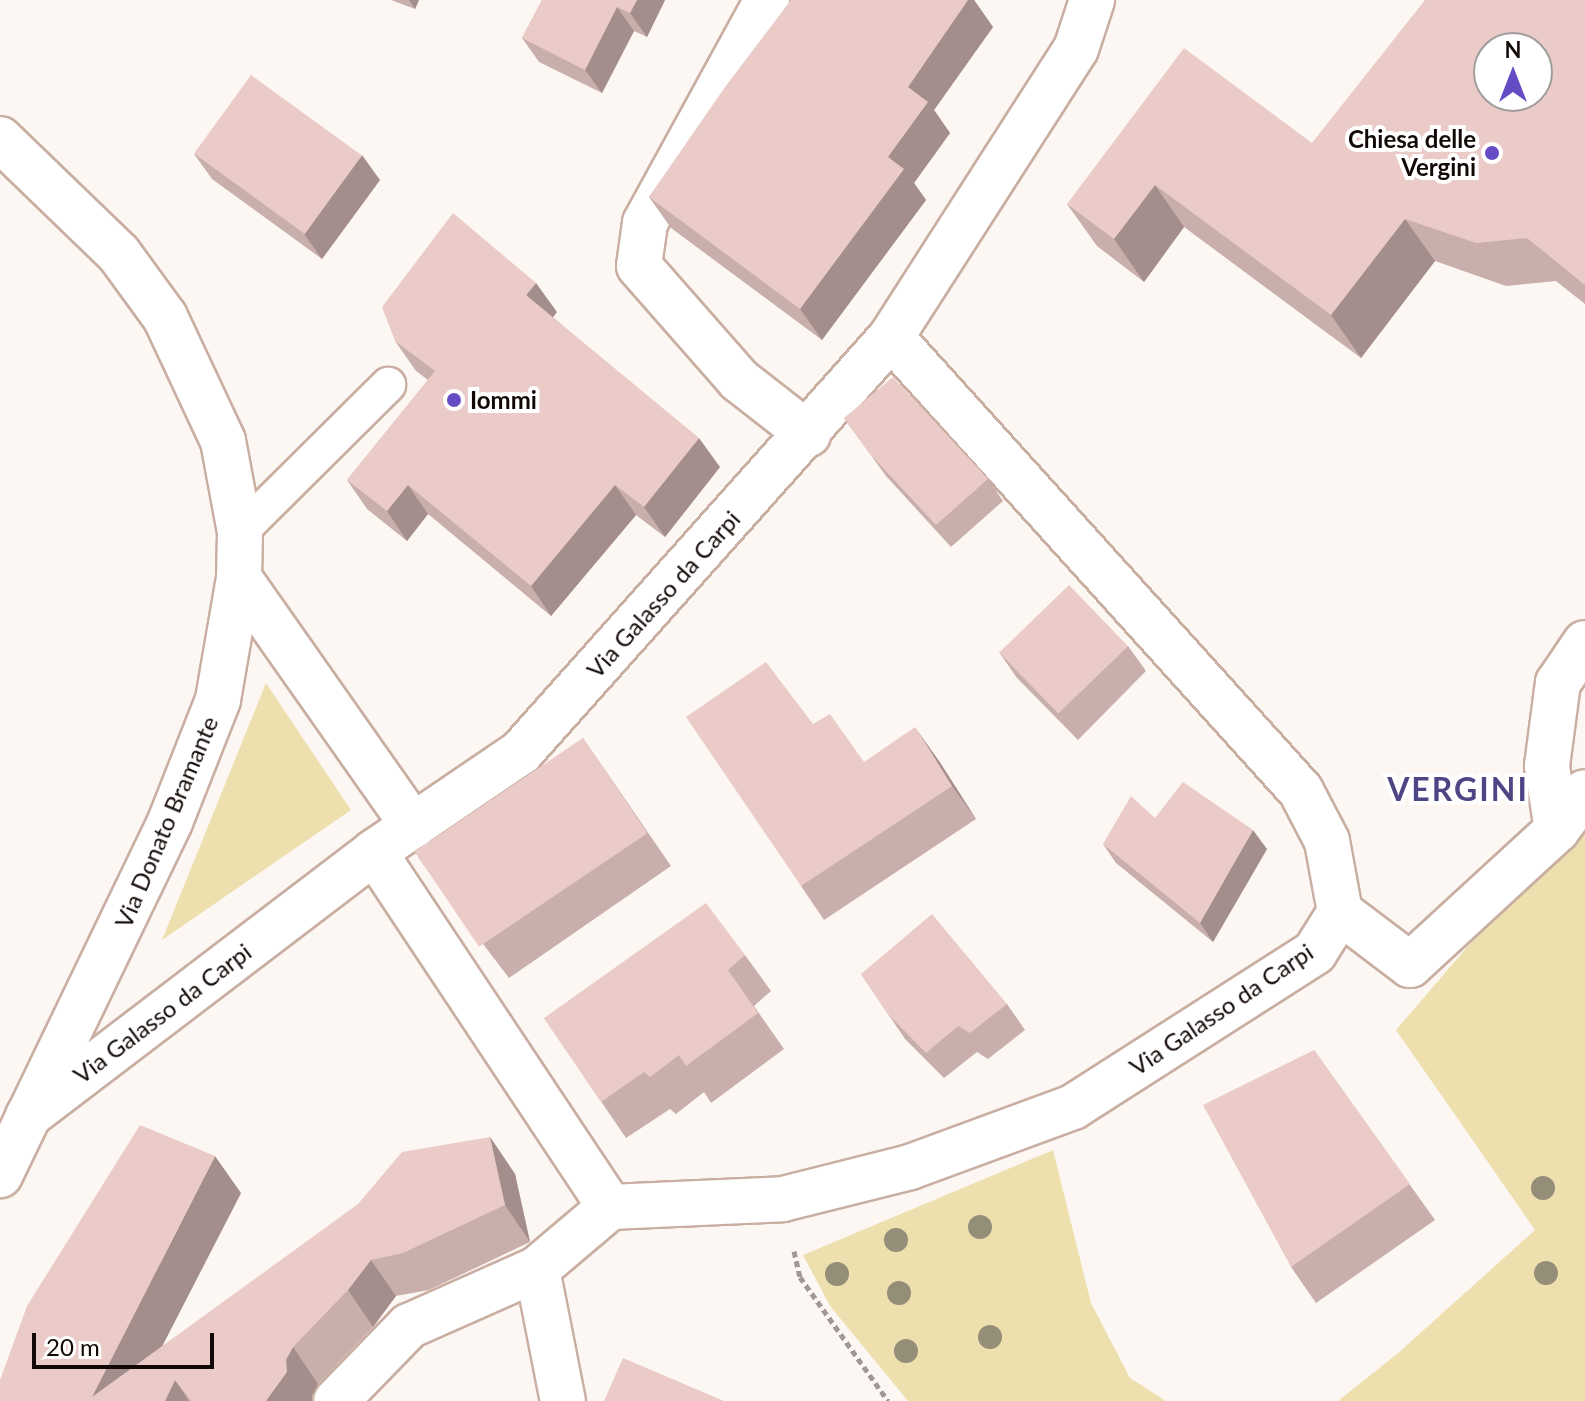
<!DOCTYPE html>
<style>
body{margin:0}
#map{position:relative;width:1585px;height:1401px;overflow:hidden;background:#fdf7f4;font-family:Lato,sans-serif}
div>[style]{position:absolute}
.green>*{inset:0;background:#eedfae}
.path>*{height:5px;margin-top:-2.5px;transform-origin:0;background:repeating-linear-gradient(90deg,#9f9895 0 6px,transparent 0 10px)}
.roads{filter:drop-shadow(2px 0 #c9aea2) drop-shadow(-2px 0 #c9aea2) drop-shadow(0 2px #c9aea2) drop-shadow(0 -2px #c9aea2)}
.lane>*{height:34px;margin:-17px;padding:0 17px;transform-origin:17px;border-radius:17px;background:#fff}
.street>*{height:44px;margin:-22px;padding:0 22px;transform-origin:22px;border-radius:22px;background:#fff}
.primary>*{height:44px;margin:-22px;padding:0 22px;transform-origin:22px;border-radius:22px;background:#fff}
.trees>*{width:24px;height:24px;margin:-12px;border-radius:50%;background:#948d78}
.wall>*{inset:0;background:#c9afac}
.shaded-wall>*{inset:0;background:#a48e8c}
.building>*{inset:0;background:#eacbc8;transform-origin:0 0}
.dots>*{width:22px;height:22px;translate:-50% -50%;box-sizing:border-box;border:4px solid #fff;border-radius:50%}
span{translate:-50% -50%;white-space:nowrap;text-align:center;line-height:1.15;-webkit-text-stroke:8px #fff;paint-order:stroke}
.poi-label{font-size:24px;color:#120906;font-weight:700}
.right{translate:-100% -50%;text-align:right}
.left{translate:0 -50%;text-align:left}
.street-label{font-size:24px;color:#120906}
.district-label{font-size:32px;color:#4e4684;font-weight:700;letter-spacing:2px}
.north{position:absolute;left:1473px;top:32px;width:80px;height:80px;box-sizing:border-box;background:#fff;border:2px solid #a09d9b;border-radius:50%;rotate:0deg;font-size:22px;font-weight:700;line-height:32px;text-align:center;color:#120906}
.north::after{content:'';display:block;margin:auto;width:28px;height:36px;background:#654cc5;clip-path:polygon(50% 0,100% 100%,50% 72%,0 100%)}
.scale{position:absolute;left:32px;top:1333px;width:182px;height:36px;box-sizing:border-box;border:4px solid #120906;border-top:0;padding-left:10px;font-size:24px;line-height:28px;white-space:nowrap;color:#120906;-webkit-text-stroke:6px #fff;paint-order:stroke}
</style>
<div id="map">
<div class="green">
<i style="clip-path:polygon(266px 683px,351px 810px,162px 940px)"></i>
<i style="clip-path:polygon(1577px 819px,1585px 825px,1585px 1401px,1338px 1401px,1397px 1354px,1535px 1230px,1396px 1030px)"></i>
<i style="clip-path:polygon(1053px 1150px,1091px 1303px,1130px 1378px,1166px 1401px,908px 1401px,830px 1306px,803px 1255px)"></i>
</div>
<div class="path">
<i style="left:794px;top:1251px;width:27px;rotate:77deg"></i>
<i style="left:800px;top:1277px;width:152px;rotate:54.6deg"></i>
</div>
<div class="roads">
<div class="lane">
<i style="left:240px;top:532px;width:209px;rotate:-44.8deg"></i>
</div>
<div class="street">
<i style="left:767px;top:0;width:254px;rotate:118.7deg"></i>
<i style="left:645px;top:223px;width:43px;rotate:97.9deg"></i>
<i style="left:639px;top:266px;width:152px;rotate:48.7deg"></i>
<i style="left:739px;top:380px;width:88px;rotate:38deg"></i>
<i style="left:239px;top:578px;width:303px;rotate:54.9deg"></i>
<i style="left:1557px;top:830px;width:65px;rotate:-98.9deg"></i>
<i style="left:1547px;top:766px;width:84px;rotate:-82.5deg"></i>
<i style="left:1558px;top:683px;width:48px;rotate:-56deg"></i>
<i style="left:1340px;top:912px;width:88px;rotate:37.1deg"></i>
<i style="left:1410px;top:965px;width:200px;rotate:-42.6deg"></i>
<i style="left:1557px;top:830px;width:47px;rotate:-53.6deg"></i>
<i style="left:28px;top:1116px;width:435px;rotate:-37.3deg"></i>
<i style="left:374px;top:852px;width:178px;rotate:-34.2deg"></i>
<i style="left:521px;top:752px;width:556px;rotate:-48.28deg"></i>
<i style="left:891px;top:337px;width:342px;rotate:-57.3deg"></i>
<i style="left:1076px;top:49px;width:52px;rotate:-71.9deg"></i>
<i style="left:610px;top:1207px;width:173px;rotate:-2.6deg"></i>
<i style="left:783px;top:1199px;width:131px;rotate:-14.1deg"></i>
<i style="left:910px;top:1167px;width:174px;rotate:-20.2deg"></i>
<i style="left:1073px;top:1107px;width:287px;rotate:-32.6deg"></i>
<i style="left:1315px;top:952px;width:47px;rotate:-58deg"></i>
<i style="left:1340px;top:912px;width:72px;rotate:-100.4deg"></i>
<i style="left:1327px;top:841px;width:56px;rotate:-117.5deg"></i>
<i style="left:1301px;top:791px;width:612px;rotate:-132.08deg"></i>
<i style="left:537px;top:1269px;width:135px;rotate:78.9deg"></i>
<i style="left:336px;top:1401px;width:105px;rotate:-45.8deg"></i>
<i style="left:409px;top:1326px;width:140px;rotate:-24deg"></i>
<i style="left:537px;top:1269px;width:96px;rotate:-40.3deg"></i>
<i style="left:610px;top:1207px;width:426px;rotate:-123.6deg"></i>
</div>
<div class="primary">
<i style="left:0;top:139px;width:165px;rotate:44deg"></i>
<i style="left:119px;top:254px;width:78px;rotate:53.9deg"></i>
<i style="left:165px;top:317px;width:137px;rotate:64.9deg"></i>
<i style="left:223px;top:441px;width:93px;rotate:79.4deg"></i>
<i style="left:240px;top:532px;width:46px;rotate:91.2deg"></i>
<i style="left:239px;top:578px;width:124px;rotate:99.8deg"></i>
<i style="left:218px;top:700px;width:131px;rotate:111.5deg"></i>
<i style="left:170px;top:822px;width:392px;rotate:115.7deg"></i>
</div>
</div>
<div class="trees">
<i style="left:1543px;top:1188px"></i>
<i style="left:980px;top:1227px"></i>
<i style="left:896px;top:1240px"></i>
<i style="left:1546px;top:1273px"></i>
<i style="left:837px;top:1274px"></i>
<i style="left:899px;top:1293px"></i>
<i style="left:990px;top:1337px"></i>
<i style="left:906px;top:1351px"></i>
</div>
<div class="wall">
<i style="clip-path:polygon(391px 0,419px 0,415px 9px)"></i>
<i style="clip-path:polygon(542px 0,665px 0,647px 37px,634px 31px,602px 93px,539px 62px,522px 38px)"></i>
<i style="clip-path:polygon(791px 0,974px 0,993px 27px,934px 110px,950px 133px,914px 183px,926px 200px,822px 340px,671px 228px,649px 197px)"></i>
<i style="clip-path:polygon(1585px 0,1585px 304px,1556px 281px,1506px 286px,1435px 261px,1361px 358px,1184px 227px,1144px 282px,1097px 246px,1067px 204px,1312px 143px)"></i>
<i style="clip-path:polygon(194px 154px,380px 180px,322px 259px,212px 179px)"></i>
<i style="clip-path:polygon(557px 312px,553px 317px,720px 467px,665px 537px,636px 515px,551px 616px,428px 514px,407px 541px,367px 509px,347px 480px,428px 380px,416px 371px,395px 341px)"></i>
<i style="clip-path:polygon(844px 418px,988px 479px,1003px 501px,951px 547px,886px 476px)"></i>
<i style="clip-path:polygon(1128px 646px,1146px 671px,1078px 740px,1017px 678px,999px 652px)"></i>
<i style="clip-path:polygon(813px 724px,864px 762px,939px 761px,976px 819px,824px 920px,801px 886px)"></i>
<i style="clip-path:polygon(583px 738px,671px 866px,509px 978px,441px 889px,418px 857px)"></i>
<i style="clip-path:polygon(1155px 818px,1267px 849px,1213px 942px,1116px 863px,1103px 844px)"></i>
<i style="clip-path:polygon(745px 955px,771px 991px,754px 1006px,784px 1049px,711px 1103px,704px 1092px,676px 1114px,670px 1109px,626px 1138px,544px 1018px)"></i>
<i style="clip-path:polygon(861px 974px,1007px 1004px,1025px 1030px,988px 1059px,977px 1052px,944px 1078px,905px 1039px)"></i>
<i style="clip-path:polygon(1314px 1050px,1435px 1220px,1316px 1303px,1291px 1267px)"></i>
<i style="clip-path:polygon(490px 1137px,515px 1174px,530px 1242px,429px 1290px,396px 1296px,373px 1327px,318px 1384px,312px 1396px,312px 1401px,0 1401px,241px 1193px,162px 1346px)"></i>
</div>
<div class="shaded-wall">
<i style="clip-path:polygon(409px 0,419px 0,415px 9px)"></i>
<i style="clip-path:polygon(637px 0,665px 0,647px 37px,630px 13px)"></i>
<i style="clip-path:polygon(968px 0,974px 0,993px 27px,934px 110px,950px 133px,914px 183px,926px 200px,822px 340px,800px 309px,888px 157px,908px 87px)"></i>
<i style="clip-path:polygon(617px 7px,634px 31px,602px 93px,585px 70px)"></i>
<i style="clip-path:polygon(362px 155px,380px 180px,322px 259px,304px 234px)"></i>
<i style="clip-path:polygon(1155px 185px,1184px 227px,1144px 282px,1114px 239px)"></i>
<i style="clip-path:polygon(1405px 219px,1435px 261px,1361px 358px,1331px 315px)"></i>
<i style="clip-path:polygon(536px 283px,557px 312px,547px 325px,526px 295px)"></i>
<i style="clip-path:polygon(699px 438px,720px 467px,665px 537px,644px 507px)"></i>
<i style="clip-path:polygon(408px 485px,428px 514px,407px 541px,387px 511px)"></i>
<i style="clip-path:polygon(615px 485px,636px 515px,551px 616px,531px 586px)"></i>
<i style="clip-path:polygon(915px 727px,939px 761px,976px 819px,952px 786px)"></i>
<i style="clip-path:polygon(1253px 830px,1267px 849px,1213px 942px,1200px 923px)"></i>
<i style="clip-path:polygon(490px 1137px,515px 1174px,530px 1242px,505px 1205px)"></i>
<i style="clip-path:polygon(215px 1156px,241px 1193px,134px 1401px,92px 1397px)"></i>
<i style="clip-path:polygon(371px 1260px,396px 1296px,373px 1327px,348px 1290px)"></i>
<i style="clip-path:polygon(293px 1347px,318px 1384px,312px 1396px,312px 1401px,266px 1401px)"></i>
<i style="clip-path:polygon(175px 1380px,189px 1401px,165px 1401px)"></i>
</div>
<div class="building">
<i style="clip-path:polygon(542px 0,637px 0,630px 13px,617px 7px,585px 70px,522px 38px)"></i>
<i style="clip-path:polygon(791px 0,968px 0,908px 87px,928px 102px,888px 157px,904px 169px,800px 309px,649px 197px,725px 87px)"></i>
<i style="clip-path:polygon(evenodd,1425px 0,1585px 0,1585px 285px,1527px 238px,1476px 243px,1405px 219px,1331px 315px,1155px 185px,1114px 239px,1067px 204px,1184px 48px,1312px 143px,1425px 0,1489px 48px,1537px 48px,1537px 96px,1489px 96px,1489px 48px)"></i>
<i style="left:251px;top:75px;width:137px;height:97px;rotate:36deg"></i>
<i style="clip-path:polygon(453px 213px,536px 283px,526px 295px,699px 438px,644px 507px,615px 485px,531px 586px,408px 485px,387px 511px,347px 480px,435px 371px,395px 341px,382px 307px)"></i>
<i style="clip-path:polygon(893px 377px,988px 479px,936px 525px,870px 454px,844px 418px)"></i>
<i style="left:1069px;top:585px;width:85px;height:97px;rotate:46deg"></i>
<i style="clip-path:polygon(766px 662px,813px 724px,830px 714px,864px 762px,915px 727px,952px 786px,801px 886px,686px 717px)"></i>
<i style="left:583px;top:738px;width:115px;height:203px;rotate:56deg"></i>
<i style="clip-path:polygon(1183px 782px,1253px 830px,1200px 923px,1103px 844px,1131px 796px,1155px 818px)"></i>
<i style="clip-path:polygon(706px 903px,745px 955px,728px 970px,758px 1013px,686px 1066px,679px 1055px,650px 1077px,644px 1072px,601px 1102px,544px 1018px)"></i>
<i style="clip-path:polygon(932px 914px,1007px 1004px,970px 1033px,958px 1026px,926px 1053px,887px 1013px,861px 974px)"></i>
<i style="clip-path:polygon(1314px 1050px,1410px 1184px,1291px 1267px,1203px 1105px)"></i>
<i style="clip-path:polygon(140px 1125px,215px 1156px,92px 1397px,358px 1204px,402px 1152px,490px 1137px,505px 1205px,403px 1253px,371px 1260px,348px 1290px,293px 1347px,286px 1359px,287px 1372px,266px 1401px,191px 1401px,175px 1380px,165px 1401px,0 1401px,0 1380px,27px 1306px)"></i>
<i style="clip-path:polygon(623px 1358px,724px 1401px,604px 1401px)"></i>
</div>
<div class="dots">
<i style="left:1492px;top:153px;background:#654cc5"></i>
<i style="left:454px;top:400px;background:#654cc5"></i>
</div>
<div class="poi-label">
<span class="right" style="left:1476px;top:153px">Chiesa delle<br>Vergini</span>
<span class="left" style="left:470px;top:400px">Iommi</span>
</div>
<div class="street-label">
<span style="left:663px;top:594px;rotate:-48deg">Via Galasso da Carpi</span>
<span style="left:166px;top:822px;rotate:-67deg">Via Donato Bramante</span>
<span style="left:1221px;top:1009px;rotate:-34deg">Via Galasso da Carpi</span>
<span style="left:162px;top:1013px;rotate:-37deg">Via Galasso da Carpi</span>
</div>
<div class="district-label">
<span style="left:1458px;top:789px">VERGINI</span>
</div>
<div class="north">N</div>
<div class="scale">20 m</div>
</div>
